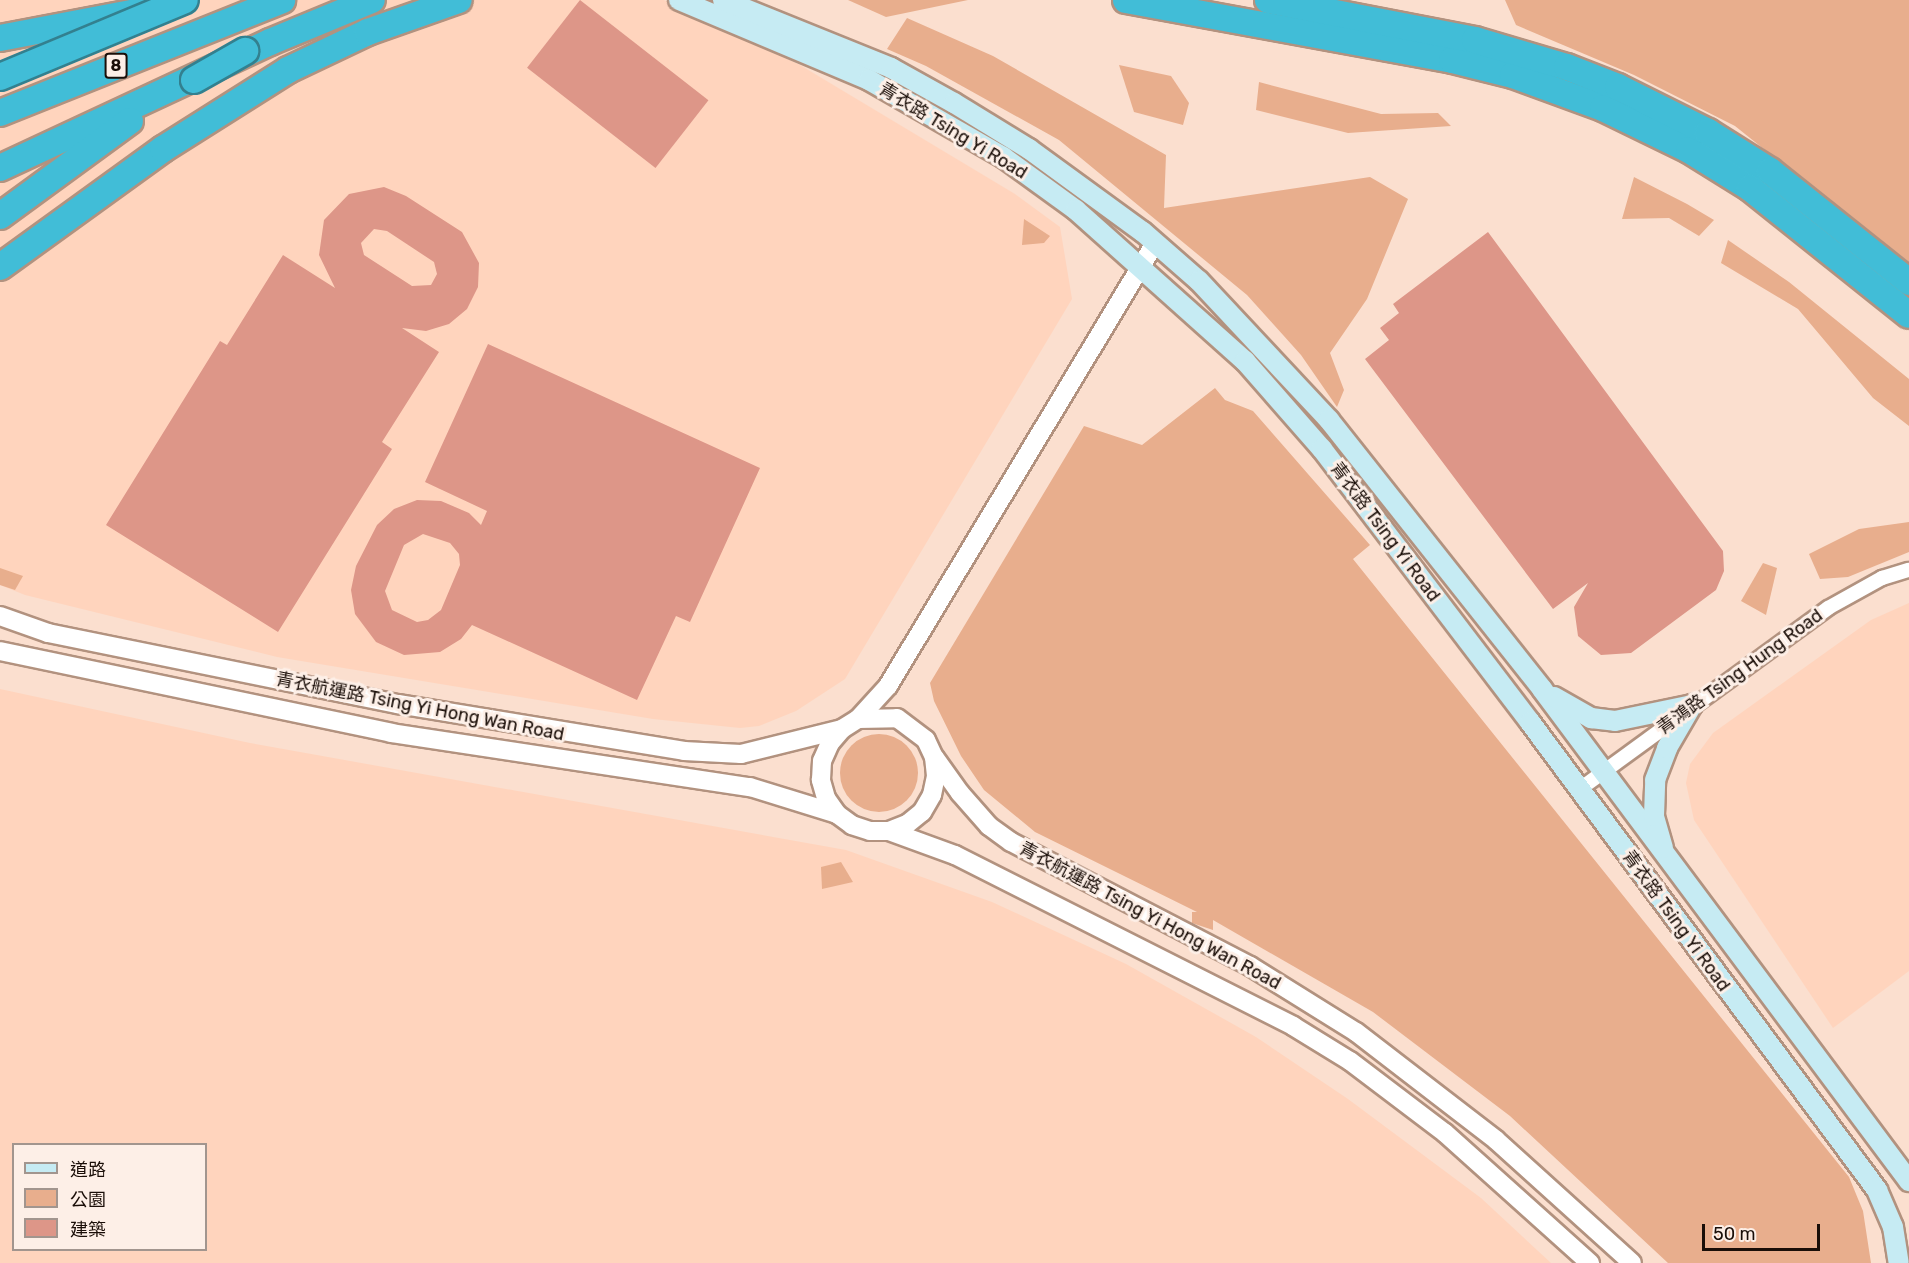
<!DOCTYPE html>
<meta charset="utf-8">
<style>
body{margin:0}
#map{position:relative;width:1909px;height:1263px;overflow:hidden;background:#fbdfcf;font-family:Rubik,"Noto Sans TC",sans-serif}
div>[style]{position:absolute}
.built>*{inset:0;background:#ffd4bd}
.green>*{inset:0;background:#e8ae8d}
.round{border-radius:50%}
.building>*{inset:0;background:#dd9688;transform-origin:0 0}
.roads{filter:drop-shadow(2px 0 #b2927f) drop-shadow(-2px 0 #b2927f) drop-shadow(0 2px #b2927f) drop-shadow(0 -2px #b2927f)}
.minor>*{height:14px;margin:-7px;padding:0 7px;transform-origin:7px;border-radius:7px;background:#fff}
.tertiary>*{height:18px;margin:-9px;padding:0 9px;transform-origin:9px;border-radius:9px;background:#fff}
.secondary>*{height:20px;margin:-10px;padding:0 10px;transform-origin:10px;border-radius:10px;background:#c6ebf3}
.motorway>*{height:26px;margin:-13px;padding:0 13px;transform-origin:13px;border-radius:13px;background:#41bdd7}
.bridges{filter:drop-shadow(2px 0 #33808f) drop-shadow(-2px 0 #33808f) drop-shadow(0 2px #33808f) drop-shadow(0 -2px #33808f)}
.motorway-bridge>*{height:26px;margin:-13px;padding:0 13px;transform-origin:13px;border-radius:13px;background:#41bdd7}
span{translate:-50% -50%;white-space:nowrap;text-align:center;line-height:1.15;-webkit-text-stroke:6px #fdefe7;paint-order:stroke}
.shield-label span{padding:2px 4px;background:#fdefe7;border:2px solid;border-radius:4px;-webkit-text-stroke-width:0}
.shield-label{font-size:16px;color:#1a0e08;font-weight:700}
.street-label{font-size:18px;color:#1a0e08}
.legend{position:absolute;left:12px;top:1143px;width:195px;height:108px;box-sizing:border-box;background:#fdefe7;border:2px solid #a2958e;margin:0;padding:8px 10px;list-style:none;font-size:18px;color:#1a0e08}
.legend li{display:flex;align-items:center;gap:12px;height:30px}
.legend b{width:30px;border:2px solid #a2958e}
.scale{position:absolute;left:1702px;top:1224px;width:118px;height:27px;box-sizing:border-box;border:3px solid #1a0e08;border-top:0;padding-left:8px;font-size:18px;line-height:21px;white-space:nowrap;color:#1a0e08;-webkit-text-stroke:4px #fdefe7;paint-order:stroke}
</style>
<div id="map">
<div class="built">
<i style="clip-path:polygon(0 0,664px 0,800px 65px,1015px 194px,1060px 227px,1072px 299px,845px 679px,796px 711px,759px 726px,740px 728px,653px 719px,277px 657px,25px 595px,0 585px)"></i>
<i style="clip-path:polygon(1909px 603px,1909px 971px,1833px 1028px,1694px 820px,1686px 783px,1690px 764px,1713px 733px,1871px 620px)"></i>
<i style="clip-path:polygon(evenodd,0 689px,250px 743px,846px 850px,992px 902px,1126px 964px,1256px 1037px,1348px 1099px,1481px 1198px,1551px 1263px,0 1263px,0 689px,14px 1144px,206px 1144px,206px 1250px,14px 1250px,14px 1144px)"></i>
</div>
<div class="green">
<i style="clip-path:polygon(848px 0,968px 0,886px 17px)"></i>
<i style="clip-path:polygon(1505px 0,1909px 0,1909px 265px,1735px 126px,1634px 75px,1516px 25px)"></i>
<i style="clip-path:polygon(907px 18px,993px 56px,1166px 155px,1164px 208px,1370px 177px,1408px 199px,1367px 299px,1330px 353px,1344px 390px,1337px 407px,1301px 355px,1247px 295px,1059px 140px,926px 66px,887px 49px)"></i>
<i style="clip-path:polygon(1119px 65px,1171px 76px,1189px 103px,1183px 125px,1134px 112px)"></i>
<i style="clip-path:polygon(1259px 82px,1381px 114px,1438px 113px,1451px 126px,1348px 133px,1256px 110px)"></i>
<i style="clip-path:polygon(1634px 177px,1687px 204px,1714px 220px,1699px 236px,1669px 218px,1622px 219px)"></i>
<i style="clip-path:polygon(1024px 219px,1050px 236px,1044px 243px,1022px 245px)"></i>
<i style="clip-path:polygon(1728px 240px,1789px 282px,1909px 379px,1909px 426px,1873px 398px,1798px 309px,1721px 263px)"></i>
<i style="clip-path:polygon(1215px 388px,1225px 400px,1253px 411px,1370px 545px,1353px 559px,1849px 1177px,1863px 1211px,1871px 1263px,1668px 1263px,1510px 1116px,1373px 1012px,1213px 920px,1213px 930px,1192px 923px,1192px 912px,1197px 912px,1035px 832px,984px 790px,961px 756px,934px 701px,930px 683px,1084px 426px,1142px 445px)"></i>
<i style="clip-path:polygon(1909px 522px,1909px 552px,1848px 577px,1820px 579px,1809px 554px,1859px 529px)"></i>
<i style="clip-path:polygon(1763px 563px,1777px 568px,1766px 615px,1741px 601px)"></i>
<i style="clip-path:polygon(0 568px,23px 576px,15px 590px,0 585px)"></i>
<i class="round" style="left:840px;top:734px;width:78px;height:78px"></i>
<i style="clip-path:polygon(841px 862px,853px 882px,822px 889px,821px 867px)"></i>
</div>
<div class="building">
<i style="left:580px;top:0;width:163px;height:86px;rotate:38deg"></i>
<i style="clip-path:polygon(evenodd,384px 187px,406px 196px,462px 232px,479px 263px,478px 287px,467px 309px,449px 324px,426px 331px,402px 328px,439px 352px,382px 442px,392px 449px,278px 632px,106px 525px,220px 341px,227px 345px,283px 255px,335px 288px,319px 255px,324px 220px,349px 194px,384px 187px,374px 229px,387px 231px,434px 262px,437px 274px,431px 285px,412px 286px,364px 255px,361px 243px,374px 229px)"></i>
<i style="clip-path:polygon(1488px 232px,1723px 551px,1724px 571px,1716px 590px,1631px 653px,1601px 655px,1578px 636px,1574px 607px,1588px 583px,1553px 609px,1365px 359px,1389px 340px,1380px 328px,1399px 313px,1393px 304px)"></i>
<i style="clip-path:polygon(evenodd,488px 344px,760px 468px,690px 622px,676px 616px,637px 700px,472px 625px,461px 639px,440px 652px,404px 655px,376px 642px,355px 614px,351px 590px,356px 566px,377px 525px,394px 509px,417px 500px,441px 501px,469px 513px,481px 525px,487px 511px,425px 482px,488px 344px,423px 534px,450px 543px,459px 554px,460px 565px,441px 610px,428px 620px,417px 622px,392px 610px,385px 591px,404px 545px,423px 534px)"></i>
</div>
<div class="roads">
<div class="minor">
<i style="left:1580px;top:789px;width:307px;rotate:-36.1deg"></i>
<i style="left:1828px;top:608px;width:62px;rotate:-29.1deg"></i>
<i style="left:1882px;top:578px;width:28px;rotate:-17deg"></i>
</div>
<div class="tertiary">
<i style="left:0;top:616px;width:51px;rotate:19.5deg"></i>
<i style="left:48px;top:633px;width:357px;rotate:11.5deg"></i>
<i style="left:398px;top:704px;width:290px;rotate:9.3deg"></i>
<i style="left:684px;top:751px;width:57px;rotate:3deg"></i>
<i style="left:741px;top:754px;width:104px;rotate:-13.9deg"></i>
<i style="left:0;top:651px;width:400px;rotate:11.8deg"></i>
<i style="left:391px;top:733px;width:363px;rotate:8.6deg"></i>
<i style="left:750px;top:787px;width:91px;rotate:17.2deg"></i>
<i style="left:858px;top:719px;width:39px;rotate:-1deg"></i>
<i style="left:897px;top:718px;width:36px;rotate:37deg"></i>
<i style="left:926px;top:740px;width:19px;rotate:65deg"></i>
<i style="left:934px;top:757px;width:19px;rotate:84deg"></i>
<i style="left:936px;top:776px;width:19px;rotate:102deg"></i>
<i style="left:932px;top:795px;width:20px;rotate:120deg"></i>
<i style="left:922px;top:812px;width:19px;rotate:141deg"></i>
<i style="left:907px;top:824px;width:19px;rotate:159deg"></i>
<i style="left:889px;top:831px;width:19px;rotate:180deg"></i>
<i style="left:870px;top:831px;width:19px;rotate:-162deg"></i>
<i style="left:852px;top:825px;width:19px;rotate:-144deg"></i>
<i style="left:837px;top:814px;width:19px;rotate:-125deg"></i>
<i style="left:826px;top:798px;width:19px;rotate:-106deg"></i>
<i style="left:821px;top:780px;width:19px;rotate:-87deg"></i>
<i style="left:822px;top:761px;width:20px;rotate:-66deg"></i>
<i style="left:830px;top:743px;width:18px;rotate:-49deg"></i>
<i style="left:842px;top:729px;width:19px;rotate:-32deg"></i>
<i style="left:858px;top:719px;width:45px;rotate:-47.7deg"></i>
<i style="left:888px;top:686px;width:517px;rotate:-58.92deg"></i>
<i style="left:935px;top:758px;width:43px;rotate:54.5deg"></i>
<i style="left:960px;top:793px;width:44px;rotate:48.7deg"></i>
<i style="left:989px;top:826px;width:27px;rotate:36deg"></i>
<i style="left:1011px;top:842px;width:269px;rotate:27.4deg"></i>
<i style="left:1250px;top:966px;width:125px;rotate:31.9deg"></i>
<i style="left:1356px;top:1032px;width:177px;rotate:37.6deg"></i>
<i style="left:1496px;top:1140px;width:183px;rotate:42.1deg"></i>
<i style="left:889px;top:831px;width:70px;rotate:20deg"></i>
<i style="left:955px;top:855px;width:379px;rotate:26.8deg"></i>
<i style="left:1293px;top:1026px;width:67px;rotate:31.6deg"></i>
<i style="left:1350px;top:1061px;width:119px;rotate:37.2deg"></i>
<i style="left:1445px;top:1133px;width:195px;rotate:41.9deg"></i>
</div>
<div class="secondary">
<i style="left:679px;top:0;width:206px;rotate:22.8deg"></i>
<i style="left:869px;top:80px;width:155px;rotate:29.9deg"></i>
<i style="left:1003px;top:157px;width:90px;rotate:36deg"></i>
<i style="left:1076px;top:210px;width:227px;rotate:41.8deg"></i>
<i style="left:1245px;top:361px;width:117px;rotate:48.8deg"></i>
<i style="left:1322px;top:449px;width:343px;rotate:52.7deg"></i>
<i style="left:1530px;top:722px;width:583px;rotate:53.44deg"></i>
<i style="left:1877px;top:1190px;width:40px;rotate:66.6deg"></i>
<i style="left:1893px;top:1227px;width:36px;rotate:81deg"></i>
<i style="left:723px;top:0;width:181px;rotate:22deg"></i>
<i style="left:891px;top:68px;width:72px;rotate:29.1deg"></i>
<i style="left:954px;top:103px;width:88px;rotate:31.5deg"></i>
<i style="left:1029px;top:149px;width:141px;rotate:36.1deg"></i>
<i style="left:1143px;top:232px;width:74px;rotate:41.2deg"></i>
<i style="left:1199px;top:281px;width:190px;rotate:46.9deg"></i>
<i style="left:1329px;top:420px;width:343px;rotate:51.6deg"></i>
<i style="left:1542px;top:689px;width:614px;rotate:53.28deg"></i>
<i style="left:1554px;top:697px;width:43px;rotate:29.6deg"></i>
<i style="left:1591px;top:718px;width:24px;rotate:7deg"></i>
<i style="left:1615px;top:721px;width:79px;rotate:-11.7deg"></i>
<i style="left:1663px;top:848px;width:33px;rotate:-106deg"></i>
<i style="left:1654px;top:816px;width:36px;rotate:-88deg"></i>
<i style="left:1655px;top:780px;width:34px;rotate:-69deg"></i>
<i style="left:1667px;top:748px;width:50px;rotate:-59.8deg"></i>
</div>
<div class="motorway">
<i style="left:1126px;top:0;width:331px;rotate:10.4deg"></i>
<i style="left:1452px;top:60px;width:63px;rotate:13.8deg"></i>
<i style="left:1513px;top:75px;width:96px;rotate:20.1deg"></i>
<i style="left:1603px;top:108px;width:96px;rotate:26deg"></i>
<i style="left:1689px;top:150px;width:72px;rotate:31.9deg"></i>
<i style="left:1750px;top:188px;width:203px;rotate:38.6deg"></i>
<i style="left:1268px;top:0;width:211px;rotate:10.9deg"></i>
<i style="left:1475px;top:40px;width:96px;rotate:16.4deg"></i>
<i style="left:1567px;top:67px;width:55px;rotate:21.4deg"></i>
<i style="left:1618px;top:87px;width:101px;rotate:26.6deg"></i>
<i style="left:1708px;top:132px;width:73px;rotate:32.2deg"></i>
<i style="left:1770px;top:171px;width:178px;rotate:38.6deg"></i>
<i style="left:0;top:38px;width:144px;rotate:-10.8deg"></i>
<i style="left:0;top:113px;width:304px;rotate:-21.8deg"></i>
<i style="left:0;top:168px;width:298px;rotate:-25deg"></i>
<i style="left:270px;top:42px;width:110px;rotate:-22.4deg"></i>
<i style="left:0;top:216px;width:161px;rotate:-36.2deg"></i>
<i style="left:0;top:267px;width:201px;rotate:-35.9deg"></i>
<i style="left:163px;top:149px;width:148px;rotate:-32.3deg"></i>
<i style="left:288px;top:70px;width:89px;rotate:-25.4deg"></i>
<i style="left:368px;top:32px;width:96px;rotate:-19.4deg"></i>
</div>
</div>
<div class="bridges">
<div class="motorway-bridge">
<i style="left:0;top:77px;width:200px;rotate:-22.6deg"></i>
<i style="left:194px;top:80px;width:59px;rotate:-29.6deg"></i>
</div>
</div>
<div class="shield-label">
<span style="left:116px;top:66px">8</span>
</div>
<div class="street-label">
<span style="left:953px;top:131px;rotate:31deg">青衣路 Tsing Yi Road</span>
<span style="left:1385px;top:532px;rotate:53deg">青衣路 Tsing Yi Road</span>
<span style="left:1740px;top:672px;rotate:-36deg">青鴻路 Tsing Hung Road</span>
<span style="left:420px;top:707px;rotate:11deg">青衣航運路 Tsing Yi Hong Wan Road</span>
<span style="left:1150px;top:916px;rotate:28deg">青衣航運路 Tsing Yi Hong Wan Road</span>
<span style="left:1676px;top:921px;rotate:54deg">青衣路 Tsing Yi Road</span>
</div>
<ul class="legend">
<li><b style="height:8px;background:#c6ebf3"></b>道路</li>
<li><b style="height:16px;background:#e8ae8d"></b>公園</li>
<li><b style="height:16px;background:#dd9688"></b>建築</li>
</ul>
<div class="scale">50 m</div>
</div>
